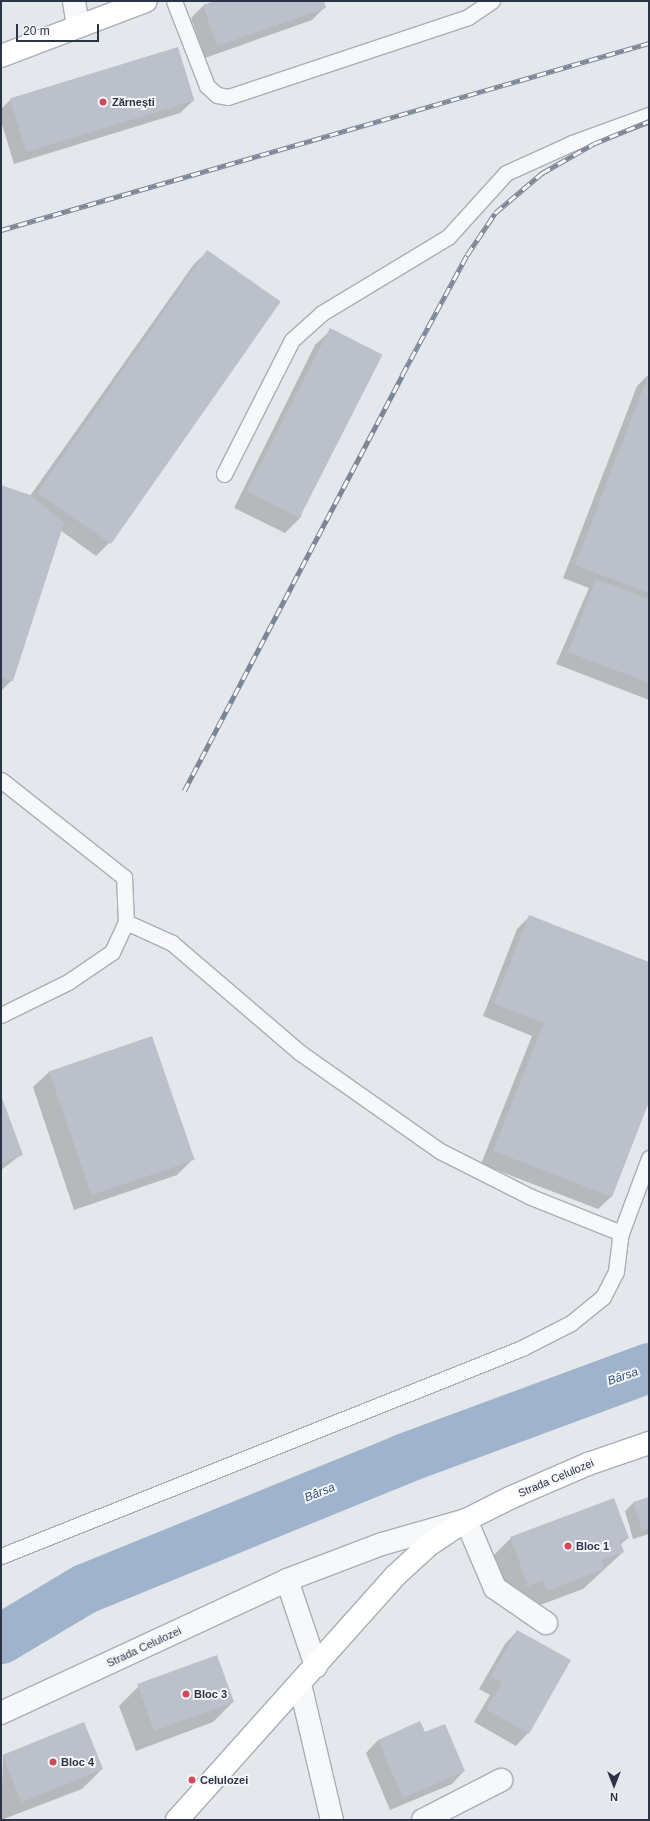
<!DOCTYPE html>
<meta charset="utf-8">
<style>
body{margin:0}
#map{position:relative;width:650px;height:1821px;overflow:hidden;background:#e4e7ec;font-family:Arial,sans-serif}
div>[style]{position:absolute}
.shadow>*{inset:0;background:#0003}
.river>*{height:50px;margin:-25px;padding:0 25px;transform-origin:25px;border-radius:25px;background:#9fb4cc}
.building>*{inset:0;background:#bbc0ca;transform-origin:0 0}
.roads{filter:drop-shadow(1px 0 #a9aeb7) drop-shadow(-1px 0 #a9aeb7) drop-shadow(0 1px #a9aeb7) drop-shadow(0 -1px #a9aeb7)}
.lane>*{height:15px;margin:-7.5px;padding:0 7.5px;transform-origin:7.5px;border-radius:7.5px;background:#f7f8fa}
.street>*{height:22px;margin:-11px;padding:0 11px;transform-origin:11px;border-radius:11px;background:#f7f8fa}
.secondary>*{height:22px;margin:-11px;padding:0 11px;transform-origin:11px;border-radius:11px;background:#fff}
.rail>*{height:4.5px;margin-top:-2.25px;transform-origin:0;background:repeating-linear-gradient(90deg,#f4f6f9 0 9px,#7d8696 0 18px);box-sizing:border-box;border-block:1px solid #7d8696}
.dots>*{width:11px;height:11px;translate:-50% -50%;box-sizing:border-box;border:2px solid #f4f6f9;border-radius:50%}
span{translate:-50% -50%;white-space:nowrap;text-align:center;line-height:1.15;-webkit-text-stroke:4px #f4f6f9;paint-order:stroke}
.poi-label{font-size:11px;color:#2b3445;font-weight:700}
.left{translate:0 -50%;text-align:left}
.street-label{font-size:11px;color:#2b3445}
.water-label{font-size:12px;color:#34527a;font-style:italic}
.frame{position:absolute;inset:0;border:2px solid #2b3445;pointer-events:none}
.north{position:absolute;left:594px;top:1765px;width:40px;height:40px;-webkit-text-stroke:3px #f4f6f9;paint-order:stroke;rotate:180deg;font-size:11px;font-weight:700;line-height:16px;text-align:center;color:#2b3445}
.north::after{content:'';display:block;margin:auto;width:14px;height:18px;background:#2b3445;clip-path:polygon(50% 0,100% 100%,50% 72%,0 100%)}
.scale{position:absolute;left:16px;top:24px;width:83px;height:18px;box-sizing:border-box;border:2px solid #2b3445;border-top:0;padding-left:5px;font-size:12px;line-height:14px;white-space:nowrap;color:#2b3445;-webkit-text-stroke:3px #f4f6f9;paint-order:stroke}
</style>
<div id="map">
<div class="shadow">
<i style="clip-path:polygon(217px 1px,323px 1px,325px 7px,312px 20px,205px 58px,191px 18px,203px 6px)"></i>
<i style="clip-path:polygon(11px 99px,193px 101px,180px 113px,14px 164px,1px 121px,1px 109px)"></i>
<i style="clip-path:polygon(207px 252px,109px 543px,96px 556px,60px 530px,12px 680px,1px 691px,1px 486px,30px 496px,194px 264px)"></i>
<i style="clip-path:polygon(331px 330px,301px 517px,285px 533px,234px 508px,315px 345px)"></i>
<i style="clip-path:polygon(649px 374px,649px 700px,556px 664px,589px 588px,563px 578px,637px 386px)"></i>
<i style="clip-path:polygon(530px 916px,649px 963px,649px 1099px,611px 1197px,598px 1209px,481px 1164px,532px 1036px,483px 1016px,517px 929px)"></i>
<i style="clip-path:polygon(151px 1037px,193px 1159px,177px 1175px,74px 1210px,33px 1087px,49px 1072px)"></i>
<i style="clip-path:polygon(1px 1097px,22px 1154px,1px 1170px)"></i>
<i style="clip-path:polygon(649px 1498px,649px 1534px,633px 1539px,625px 1511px,633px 1503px)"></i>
<i style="clip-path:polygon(511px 1538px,628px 1538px,620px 1545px,623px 1552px,583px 1589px,527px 1610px,508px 1605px,491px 1558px)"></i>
<i style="clip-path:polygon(517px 1631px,528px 1733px,516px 1746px,474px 1722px,490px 1695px,479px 1689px,505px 1644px)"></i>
<i style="clip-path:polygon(139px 1686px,233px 1702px,213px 1722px,136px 1751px,119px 1706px)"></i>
<i style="clip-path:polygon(378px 1740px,464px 1771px,452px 1784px,390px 1810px,366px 1753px)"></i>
<i style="clip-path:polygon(3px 1756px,102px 1769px,82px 1789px,1px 1820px)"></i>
</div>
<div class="river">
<i style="left:1px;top:1639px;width:98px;rotate:-30.8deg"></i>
<i style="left:85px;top:1589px;width:344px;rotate:-22.2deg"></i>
<i style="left:403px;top:1459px;width:262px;rotate:-20.3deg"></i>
</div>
<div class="building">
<i style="clip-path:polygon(214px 1px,324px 1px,326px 8px,217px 46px,203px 5px)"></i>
<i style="left:178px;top:47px;width:56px;height:176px;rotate:73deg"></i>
<i style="left:207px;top:250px;width:90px;height:296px;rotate:35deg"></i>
<i style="left:330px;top:328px;width:59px;height:183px;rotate:27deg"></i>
<i style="clip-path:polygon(649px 373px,649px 593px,575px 565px)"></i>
<i style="clip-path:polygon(1px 485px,30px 495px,64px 523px,13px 681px,1px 677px)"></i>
<i style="clip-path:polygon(596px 579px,649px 599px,649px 683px,568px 652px)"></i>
<i style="clip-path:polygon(529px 915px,649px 962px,649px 1102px,612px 1197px,493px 1151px,544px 1023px,494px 1004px)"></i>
<i style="left:152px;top:1036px;width:131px;height:109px;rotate:71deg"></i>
<i style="clip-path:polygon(1px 1095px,23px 1155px,1px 1163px)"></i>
<i style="clip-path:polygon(649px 1497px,649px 1528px,642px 1531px,633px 1502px)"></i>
<i style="clip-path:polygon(614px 1498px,629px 1538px,620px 1541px,624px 1552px,601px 1560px,604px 1569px,547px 1591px,543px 1580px,528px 1586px,510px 1537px)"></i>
<i style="clip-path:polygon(517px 1630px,571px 1660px,529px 1734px,486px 1709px,502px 1682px,491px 1676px)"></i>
<i style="left:217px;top:1655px;width:50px;height:85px;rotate:70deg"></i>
<i style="clip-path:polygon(420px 1721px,425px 1732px,445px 1724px,465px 1771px,403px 1798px,378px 1740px)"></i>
<i style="left:84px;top:1722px;width:51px;height:88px;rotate:68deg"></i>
</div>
<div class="roads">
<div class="lane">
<i style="left:174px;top:1px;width:91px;rotate:68.8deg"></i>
<i style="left:207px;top:86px;width:13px;rotate:42deg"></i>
<i style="left:217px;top:95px;width:11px;rotate:10deg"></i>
<i style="left:228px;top:97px;width:253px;rotate:-18.4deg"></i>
<i style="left:468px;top:17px;width:29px;rotate:-34deg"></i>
<i style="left:224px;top:474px;width:150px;rotate:-63.1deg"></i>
<i style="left:292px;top:340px;width:40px;rotate:-42deg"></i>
<i style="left:322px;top:313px;width:147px;rotate:-31.1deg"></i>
<i style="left:448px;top:237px;width:86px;rotate:-47.8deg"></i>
<i style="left:506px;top:173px;width:72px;rotate:-24.4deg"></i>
<i style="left:572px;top:143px;width:82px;rotate:-20deg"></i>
<i style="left:1px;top:780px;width:157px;rotate:38.3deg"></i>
<i style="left:124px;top:877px;width:45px;rotate:87.5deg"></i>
<i style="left:126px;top:922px;width:33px;rotate:115deg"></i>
<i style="left:112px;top:952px;width:53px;rotate:145.7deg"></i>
<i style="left:68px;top:982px;width:75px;rotate:153.8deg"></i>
<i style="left:126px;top:922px;width:51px;rotate:24.5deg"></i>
<i style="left:172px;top:943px;width:167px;rotate:40.6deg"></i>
<i style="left:299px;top:1052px;width:172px;rotate:35.1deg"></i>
<i style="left:440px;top:1151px;width:102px;rotate:26.8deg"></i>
<i style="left:531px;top:1197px;width:97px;rotate:21.8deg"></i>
<i style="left:1px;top:1556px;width:561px;rotate:-21.76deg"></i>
<i style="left:522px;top:1348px;width:55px;rotate:-27deg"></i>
<i style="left:571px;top:1323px;width:41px;rotate:-39.1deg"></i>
<i style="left:603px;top:1297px;width:29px;rotate:-63deg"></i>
<i style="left:616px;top:1271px;width:38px;rotate:-83deg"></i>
<i style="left:621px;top:1233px;width:80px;rotate:-69.5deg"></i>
</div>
<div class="street">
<i style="left:74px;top:1px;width:26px;rotate:81deg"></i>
<i style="left:287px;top:1580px;width:91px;rotate:71.4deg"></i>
<i style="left:300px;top:1684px;width:140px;rotate:76.8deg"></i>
<i style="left:1px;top:1713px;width:315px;rotate:-24.9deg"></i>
<i style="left:287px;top:1580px;width:102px;rotate:-20.8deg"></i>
<i style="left:382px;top:1544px;width:87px;rotate:-15.9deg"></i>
<i style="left:466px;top:1520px;width:74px;rotate:66.9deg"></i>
<i style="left:495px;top:1588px;width:62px;rotate:34.5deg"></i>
<i style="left:423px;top:1820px;width:88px;rotate:-27.1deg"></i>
</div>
<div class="secondary">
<i style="left:1px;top:56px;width:155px;rotate:-20.8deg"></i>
<i style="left:177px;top:1820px;width:327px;rotate:-48.2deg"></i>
<i style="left:395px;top:1576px;width:46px;rotate:-42.4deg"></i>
<i style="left:429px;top:1545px;width:45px;rotate:-34deg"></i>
<i style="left:466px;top:1520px;width:51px;rotate:-26.6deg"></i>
<i style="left:512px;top:1497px;width:83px;rotate:-23.5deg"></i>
<i style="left:588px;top:1464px;width:65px;rotate:-19deg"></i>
</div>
</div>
<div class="rail">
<i style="left:1px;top:230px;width:674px;rotate:-16.1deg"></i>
<i style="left:184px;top:791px;width:470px;rotate:-62.3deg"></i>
<i style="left:402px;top:375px;width:136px;rotate:-61.6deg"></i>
<i style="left:467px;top:255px;width:50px;rotate:-56.3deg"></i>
<i style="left:495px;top:213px;width:62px;rotate:-40.4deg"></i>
<i style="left:542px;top:173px;width:59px;rotate:-29.6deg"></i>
<i style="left:593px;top:144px;width:61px;rotate:-22.3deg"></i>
</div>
<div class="dots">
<i style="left:103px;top:102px;background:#d1495b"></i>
<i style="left:568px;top:1546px;background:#d1495b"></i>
<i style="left:186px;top:1694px;background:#d1495b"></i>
<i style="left:53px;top:1762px;background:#d1495b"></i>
<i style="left:192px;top:1780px;background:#d1495b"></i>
</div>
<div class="poi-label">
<span class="left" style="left:112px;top:102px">Zărnești</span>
<span class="left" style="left:576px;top:1546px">Bloc 1</span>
<span class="left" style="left:194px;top:1694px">Bloc 3</span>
<span class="left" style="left:61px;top:1762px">Bloc 4</span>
<span class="left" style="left:200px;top:1780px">Celulozei</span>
</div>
<div class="street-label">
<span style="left:556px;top:1478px;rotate:-23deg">Strada Celulozei</span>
<span style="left:144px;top:1647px;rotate:-25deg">Strada Celulozei</span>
</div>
<div class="water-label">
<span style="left:623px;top:1377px;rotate:-19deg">Bârsa</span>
<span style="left:320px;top:1493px;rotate:-22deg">Bârsa</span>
</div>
<div class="frame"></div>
<div class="north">N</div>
<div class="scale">20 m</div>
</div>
